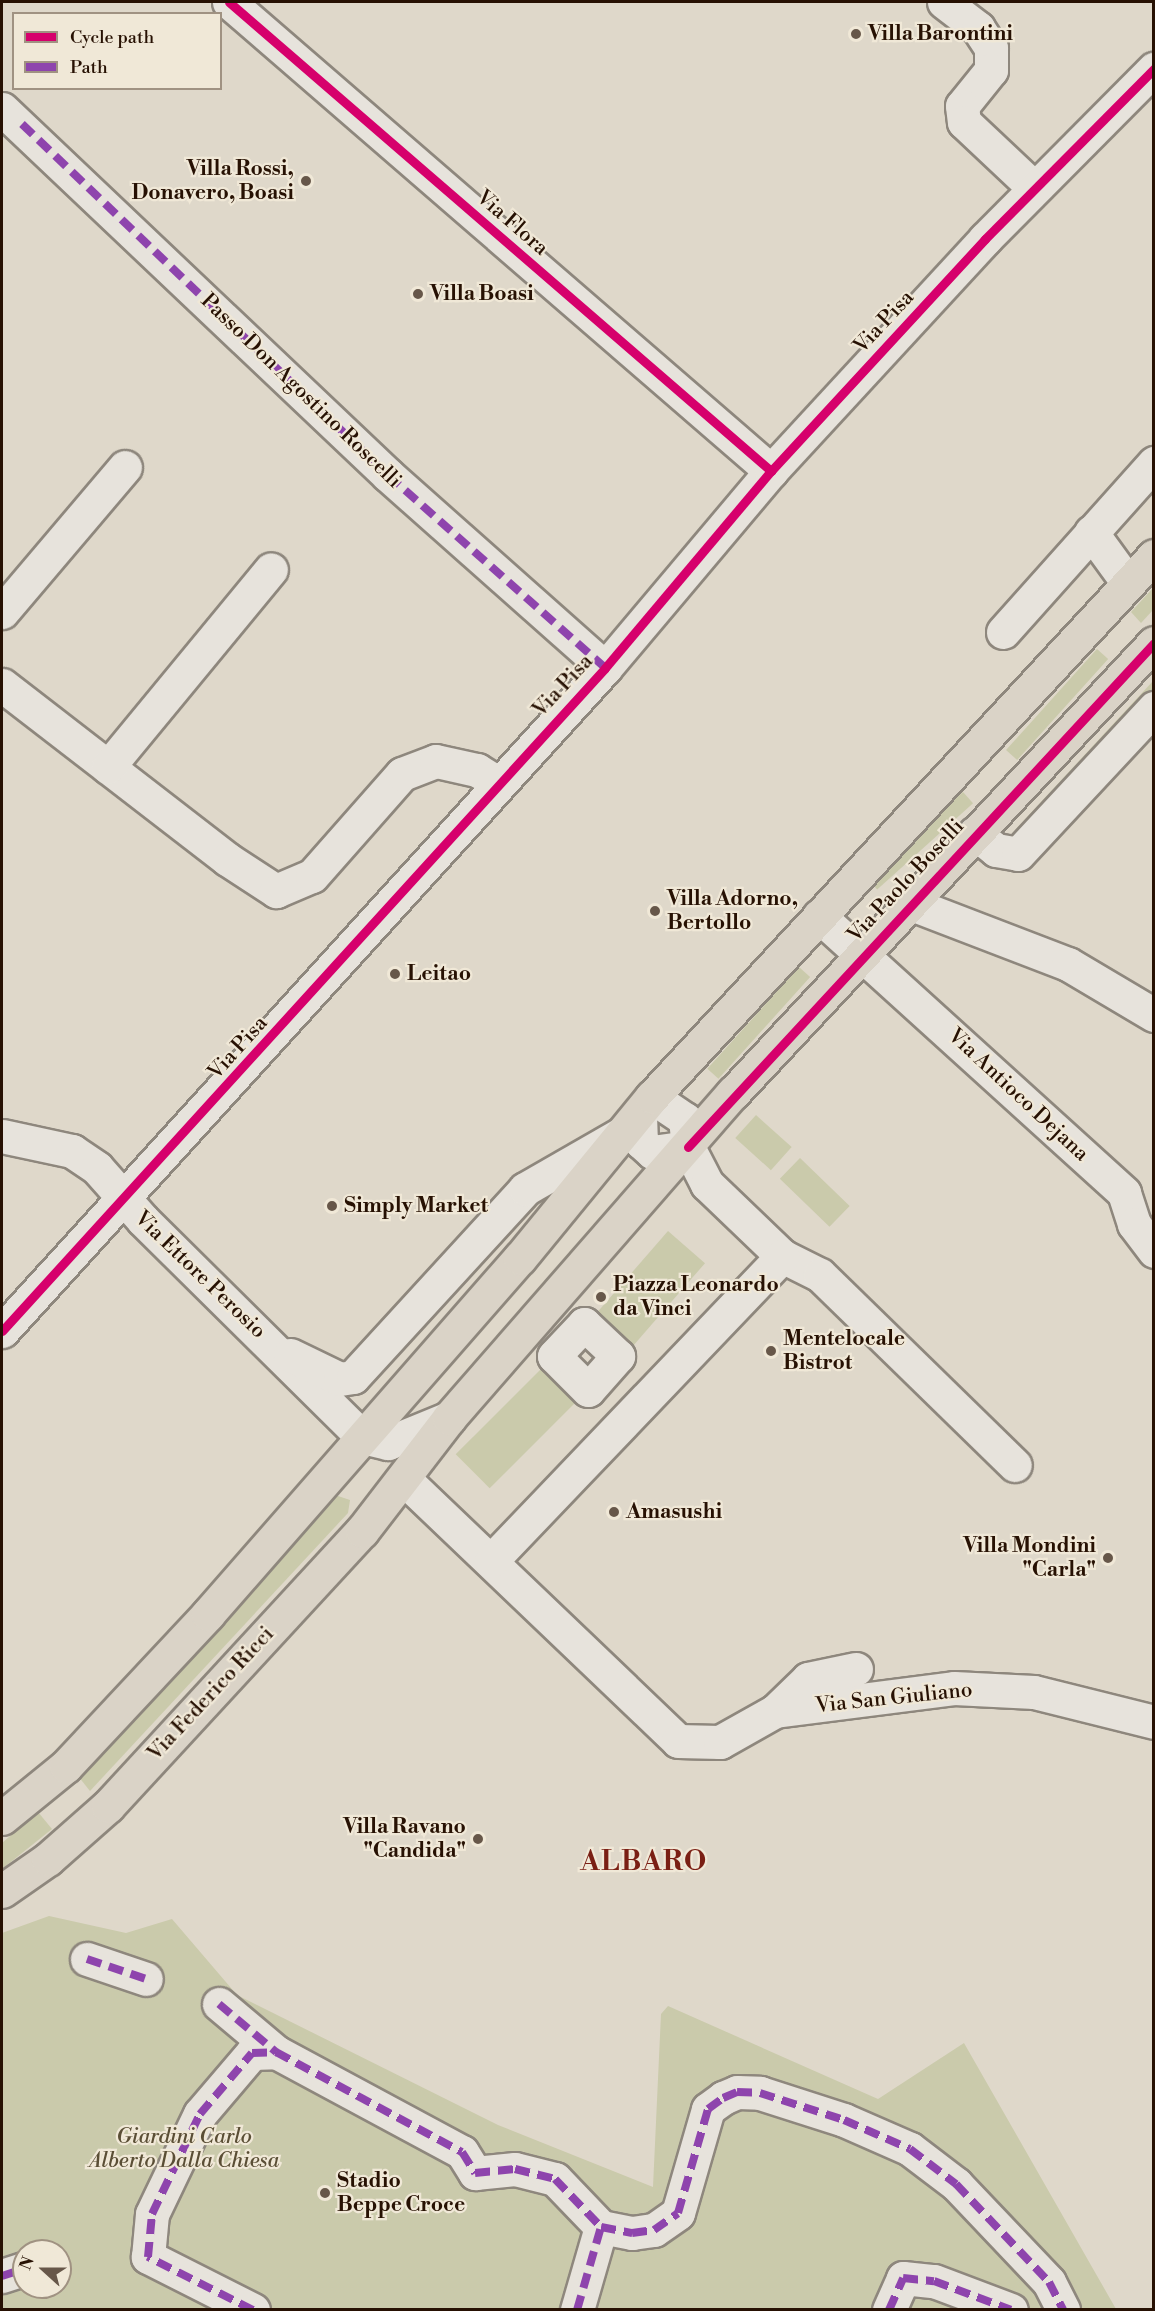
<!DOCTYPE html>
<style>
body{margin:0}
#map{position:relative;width:1155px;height:2311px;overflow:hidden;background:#dfd8ca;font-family:"Libre Bodoni",serif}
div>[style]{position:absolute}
.green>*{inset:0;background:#cacaab;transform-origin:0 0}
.roads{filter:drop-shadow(2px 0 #8e877d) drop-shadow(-2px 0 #8e877d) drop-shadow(0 2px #8e877d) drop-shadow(0 -2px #8e877d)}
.minor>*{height:33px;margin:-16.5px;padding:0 16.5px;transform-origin:16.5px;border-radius:16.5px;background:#e7e3dc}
.major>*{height:33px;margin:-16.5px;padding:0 16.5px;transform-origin:16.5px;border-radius:16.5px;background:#dad3c7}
.quiet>*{height:8px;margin-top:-4px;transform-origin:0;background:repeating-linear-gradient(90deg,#8e44ad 0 15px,transparent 0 23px)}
.cycleway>*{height:9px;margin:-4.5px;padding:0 4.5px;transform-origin:4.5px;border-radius:4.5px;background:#d6006c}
.dots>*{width:16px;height:16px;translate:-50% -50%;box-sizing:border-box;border:3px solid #f0e8d7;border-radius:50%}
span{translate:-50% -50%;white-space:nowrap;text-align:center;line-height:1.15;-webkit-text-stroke:4.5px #f0e8d7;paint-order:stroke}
.poi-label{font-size:21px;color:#271103;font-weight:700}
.left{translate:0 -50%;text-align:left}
.right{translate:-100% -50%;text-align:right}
.street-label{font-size:21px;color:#271103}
.park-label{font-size:21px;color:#5a4e35;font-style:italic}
.district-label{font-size:27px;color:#7a1f14;font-weight:700;letter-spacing:1.5px}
.frame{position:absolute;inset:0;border:3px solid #271103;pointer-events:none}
.legend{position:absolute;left:12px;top:12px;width:210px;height:78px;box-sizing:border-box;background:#f0e8d7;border:2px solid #a09282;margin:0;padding:8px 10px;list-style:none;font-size:18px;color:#271103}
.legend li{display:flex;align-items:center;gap:12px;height:30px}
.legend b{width:30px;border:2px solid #a09282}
.north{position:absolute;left:12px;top:2239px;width:60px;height:60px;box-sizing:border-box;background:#f0e8d7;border:2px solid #a09282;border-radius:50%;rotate:291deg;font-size:16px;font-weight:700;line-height:24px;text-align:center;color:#271103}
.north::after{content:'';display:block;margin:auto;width:21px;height:27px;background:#675749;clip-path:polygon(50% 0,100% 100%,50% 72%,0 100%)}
</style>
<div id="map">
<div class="green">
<i style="clip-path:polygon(1153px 588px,1153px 610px,1141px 623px,1131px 612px)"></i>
<i style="left:1097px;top:649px;width:15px;height:136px;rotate:42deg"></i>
<i style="clip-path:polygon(1153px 681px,1153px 693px,1020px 838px,1015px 830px)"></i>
<i style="left:963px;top:792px;width:15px;height:129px;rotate:48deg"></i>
<i style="left:799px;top:967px;width:15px;height:137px;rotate:42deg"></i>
<i style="left:756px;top:1115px;width:48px;height:31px;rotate:42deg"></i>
<i style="left:800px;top:1158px;width:69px;height:29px;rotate:44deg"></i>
<i style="left:668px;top:1231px;width:49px;height:125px;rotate:41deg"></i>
<i style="left:554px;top:1356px;width:48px;height:139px;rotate:45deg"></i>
<i style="clip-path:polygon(335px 1495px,350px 1500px,348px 1513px,90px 1791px,78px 1776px)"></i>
<i style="clip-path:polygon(38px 1812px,52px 1829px,2px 1869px,2px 1843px)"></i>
<i style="clip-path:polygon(evenodd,49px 1916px,126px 1933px,172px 1919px,237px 1995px,498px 2125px,653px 2187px,661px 2014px,668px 2006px,878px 2099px,964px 2043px,1116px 2309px,2px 2309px,2px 1933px,49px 1916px,24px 2251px,60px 2251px,60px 2287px,24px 2287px,24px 2251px)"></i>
</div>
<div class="roads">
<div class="minor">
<i style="left:229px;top:2px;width:717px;rotate:40.87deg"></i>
<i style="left:944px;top:2px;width:43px;rotate:37.4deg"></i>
<i style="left:978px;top:28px;width:24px;rotate:57deg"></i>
<i style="left:991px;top:48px;width:22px;rotate:90deg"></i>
<i style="left:991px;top:70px;width:46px;rotate:128.9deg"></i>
<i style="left:962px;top:106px;width:16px;rotate:83deg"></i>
<i style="left:964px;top:122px;width:96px;rotate:43.3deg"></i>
<i style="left:2px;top:109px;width:532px;rotate:43.48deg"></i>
<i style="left:388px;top:475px;width:290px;rotate:41.6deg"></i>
<i style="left:1091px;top:532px;width:63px;rotate:54deg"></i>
<i style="left:2px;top:612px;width:190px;rotate:-49.7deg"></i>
<i style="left:1003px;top:632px;width:227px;rotate:-48.2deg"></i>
<i style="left:2px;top:685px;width:284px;rotate:37.7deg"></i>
<i style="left:227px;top:859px;width:59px;rotate:33.1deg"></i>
<i style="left:276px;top:891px;width:39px;rotate:-23deg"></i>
<i style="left:312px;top:876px;width:136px;rotate:-48.6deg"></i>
<i style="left:402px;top:774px;width:36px;rotate:-21deg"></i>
<i style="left:436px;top:761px;width:42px;rotate:12.4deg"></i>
<i style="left:477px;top:770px;width:25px;rotate:32deg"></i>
<i style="left:108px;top:767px;width:256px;rotate:-50.5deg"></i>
<i style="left:975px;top:833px;width:27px;rotate:39deg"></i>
<i style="left:996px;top:850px;width:22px;rotate:10deg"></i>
<i style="left:1018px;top:854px;width:200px;rotate:-47deg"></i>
<i style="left:909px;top:903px;width:170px;rotate:21deg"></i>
<i style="left:1068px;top:964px;width:100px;rotate:30.7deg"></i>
<i style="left:819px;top:916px;width:412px;rotate:42.2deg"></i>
<i style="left:1124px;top:1193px;width:33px;rotate:72deg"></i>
<i style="left:1134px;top:1224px;width:34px;rotate:53deg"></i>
<i style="left:652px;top:1097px;width:40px;rotate:34deg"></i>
<i style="left:685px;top:1119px;width:28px;rotate:84deg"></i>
<i style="left:688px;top:1147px;width:42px;rotate:62.8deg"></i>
<i style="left:707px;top:1184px;width:104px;rotate:43.8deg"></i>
<i style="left:782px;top:1256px;width:42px;rotate:26.6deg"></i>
<i style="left:820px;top:1275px;width:272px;rotate:44.3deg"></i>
<i style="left:640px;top:1115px;width:27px;rotate:88deg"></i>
<i style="left:641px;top:1142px;width:15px;rotate:42deg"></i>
<i style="left:652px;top:1152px;width:36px;rotate:-8deg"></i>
<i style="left:2px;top:1136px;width:72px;rotate:12.1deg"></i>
<i style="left:72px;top:1151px;width:30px;rotate:34deg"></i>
<i style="left:97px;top:1168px;width:69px;rotate:48.5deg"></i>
<i style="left:143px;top:1220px;width:308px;rotate:44.7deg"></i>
<i style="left:362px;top:1437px;width:27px;rotate:13deg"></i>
<i style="left:388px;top:1443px;width:66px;rotate:-22.3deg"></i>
<i style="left:584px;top:1324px;width:47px;rotate:43.3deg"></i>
<i style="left:618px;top:1356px;width:45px;rotate:131.4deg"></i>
<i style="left:588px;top:1390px;width:48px;rotate:-135deg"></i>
<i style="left:554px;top:1356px;width:44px;rotate:-46.8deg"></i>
<i style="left:2px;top:1331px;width:896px;rotate:-47.71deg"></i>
<i style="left:605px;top:668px;width:258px;rotate:-49.9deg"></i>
<i style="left:771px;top:471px;width:316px;rotate:-47.3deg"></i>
<i style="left:985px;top:239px;width:240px;rotate:-45.2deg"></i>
<i style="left:290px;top:1355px;width:55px;rotate:25.6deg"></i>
<i style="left:340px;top:1379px;width:13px;rotate:-9deg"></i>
<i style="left:353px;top:1377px;width:255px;rotate:-47.5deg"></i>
<i style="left:525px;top:1189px;width:111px;rotate:-29.8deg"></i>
<i style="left:404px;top:1479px;width:379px;rotate:43.7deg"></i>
<i style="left:678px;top:1741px;width:42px;rotate:1.4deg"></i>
<i style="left:720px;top:1742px;width:63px;rotate:-29.4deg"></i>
<i style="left:775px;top:1711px;width:180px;rotate:-7.3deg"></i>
<i style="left:954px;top:1688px;width:80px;rotate:2.9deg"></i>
<i style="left:1034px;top:1692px;width:124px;rotate:14deg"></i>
<i style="left:491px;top:1561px;width:422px;rotate:-46.3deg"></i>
<i style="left:775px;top:1711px;width:46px;rotate:-44.1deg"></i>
<i style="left:808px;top:1679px;width:49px;rotate:-11.8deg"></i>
<i style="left:87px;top:1959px;width:62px;rotate:18.7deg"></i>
<i style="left:219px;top:2004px;width:75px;rotate:40.1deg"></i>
<i style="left:276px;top:2052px;width:211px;rotate:28.3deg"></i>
<i style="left:462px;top:2152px;width:25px;rotate:58deg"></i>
<i style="left:475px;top:2173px;width:40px;rotate:-5.7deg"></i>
<i style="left:515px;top:2169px;width:41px;rotate:14deg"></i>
<i style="left:555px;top:2179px;width:66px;rotate:46.2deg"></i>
<i style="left:601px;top:2227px;width:32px;rotate:11deg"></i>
<i style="left:632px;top:2233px;width:22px;rotate:-8deg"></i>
<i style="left:654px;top:2230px;width:29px;rotate:-35deg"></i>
<i style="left:678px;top:2213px;width:108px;rotate:-73.9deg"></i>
<i style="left:708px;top:2109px;width:19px;rotate:-36deg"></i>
<i style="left:723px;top:2098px;width:15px;rotate:-23deg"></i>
<i style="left:737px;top:2092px;width:23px;rotate:2deg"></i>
<i style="left:760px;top:2093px;width:88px;rotate:17.8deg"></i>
<i style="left:844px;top:2120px;width:72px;rotate:23.7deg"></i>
<i style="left:910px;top:2149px;width:58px;rotate:37.3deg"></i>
<i style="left:956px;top:2184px;width:135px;rotate:46.5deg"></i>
<i style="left:1049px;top:2282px;width:31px;rotate:63deg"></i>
<i style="left:2px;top:2276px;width:23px;rotate:-18deg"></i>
<i style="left:253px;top:2310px;width:118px;rotate:-153.2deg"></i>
<i style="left:148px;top:2257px;width:43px;rotate:-84.7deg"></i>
<i style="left:152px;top:2214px;width:111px;rotate:-64.4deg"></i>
<i style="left:200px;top:2114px;width:80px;rotate:-49.6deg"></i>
<i style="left:252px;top:2053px;width:24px;rotate:-2deg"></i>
<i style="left:577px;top:2310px;width:86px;rotate:-73.9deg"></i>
<i style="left:889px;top:2310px;width:35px;rotate:-66deg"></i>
<i style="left:903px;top:2278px;width:31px;rotate:6deg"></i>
<i style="left:934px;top:2281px;width:82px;rotate:20.6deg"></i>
</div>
<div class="major">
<i style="left:2px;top:1818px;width:82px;rotate:-39.1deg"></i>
<i style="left:66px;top:1766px;width:208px;rotate:-46.9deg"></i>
<i style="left:208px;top:1614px;width:473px;rotate:-48.8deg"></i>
<i style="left:520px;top:1258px;width:208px;rotate:-50.7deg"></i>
<i style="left:652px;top:1097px;width:738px;rotate:-47.14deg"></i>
<i style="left:2px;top:1891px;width:56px;rotate:-34.8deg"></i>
<i style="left:48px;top:1859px;width:80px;rotate:-41.5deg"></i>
<i style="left:108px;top:1806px;width:374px;rotate:-47.3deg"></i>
<i style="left:362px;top:1531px;width:143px;rotate:-52.4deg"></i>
<i style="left:449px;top:1418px;width:432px;rotate:-48.9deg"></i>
<i style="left:733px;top:1093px;width:616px;rotate:-46.91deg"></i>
</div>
</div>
<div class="quiet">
<i style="left:22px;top:124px;width:507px;rotate:43.8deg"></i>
<i style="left:388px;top:475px;width:290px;rotate:41.6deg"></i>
<i style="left:87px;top:1959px;width:62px;rotate:18.7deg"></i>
<i style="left:219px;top:2004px;width:75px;rotate:40.1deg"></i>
<i style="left:276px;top:2052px;width:211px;rotate:28.3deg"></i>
<i style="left:462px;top:2152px;width:25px;rotate:58deg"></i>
<i style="left:475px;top:2173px;width:40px;rotate:-5.7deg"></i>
<i style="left:515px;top:2169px;width:41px;rotate:14deg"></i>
<i style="left:555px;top:2179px;width:66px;rotate:46.2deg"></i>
<i style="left:601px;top:2227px;width:32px;rotate:11deg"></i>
<i style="left:632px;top:2233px;width:22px;rotate:-8deg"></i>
<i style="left:654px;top:2230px;width:29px;rotate:-35deg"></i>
<i style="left:678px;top:2213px;width:108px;rotate:-73.9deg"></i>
<i style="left:708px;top:2109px;width:19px;rotate:-36deg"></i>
<i style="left:723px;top:2098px;width:15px;rotate:-23deg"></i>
<i style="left:737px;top:2092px;width:23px;rotate:2deg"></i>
<i style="left:760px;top:2093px;width:88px;rotate:17.8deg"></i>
<i style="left:844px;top:2120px;width:72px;rotate:23.7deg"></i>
<i style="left:910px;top:2149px;width:58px;rotate:37.3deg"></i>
<i style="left:956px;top:2184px;width:135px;rotate:46.5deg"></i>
<i style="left:1049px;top:2282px;width:31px;rotate:63deg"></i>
<i style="left:2px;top:2276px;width:23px;rotate:-18deg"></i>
<i style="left:253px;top:2310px;width:118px;rotate:-153.2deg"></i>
<i style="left:148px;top:2257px;width:43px;rotate:-84.7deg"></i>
<i style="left:152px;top:2214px;width:111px;rotate:-64.4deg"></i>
<i style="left:200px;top:2114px;width:80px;rotate:-49.6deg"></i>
<i style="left:252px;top:2053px;width:24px;rotate:-2deg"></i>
<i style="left:577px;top:2310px;width:86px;rotate:-73.9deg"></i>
<i style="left:889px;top:2310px;width:35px;rotate:-66deg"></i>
<i style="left:903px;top:2278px;width:31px;rotate:6deg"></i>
<i style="left:934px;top:2281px;width:82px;rotate:20.6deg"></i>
</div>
<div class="cycleway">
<i style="left:229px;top:2px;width:717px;rotate:40.87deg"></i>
<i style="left:688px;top:1147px;width:686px;rotate:-47.24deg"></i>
<i style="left:2px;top:1331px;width:896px;rotate:-47.71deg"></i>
<i style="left:605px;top:668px;width:258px;rotate:-49.9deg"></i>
<i style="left:771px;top:471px;width:316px;rotate:-47.3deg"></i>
<i style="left:985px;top:239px;width:240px;rotate:-45.2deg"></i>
</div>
<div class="dots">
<i style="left:856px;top:34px;background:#675749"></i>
<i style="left:306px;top:181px;background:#675749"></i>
<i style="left:418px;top:294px;background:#675749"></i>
<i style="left:655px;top:911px;background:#675749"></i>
<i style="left:395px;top:974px;background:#675749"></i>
<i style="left:332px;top:1206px;background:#675749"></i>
<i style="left:601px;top:1297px;background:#675749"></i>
<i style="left:771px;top:1351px;background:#675749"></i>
<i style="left:614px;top:1512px;background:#675749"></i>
<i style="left:1108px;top:1558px;background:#675749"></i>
<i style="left:478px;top:1839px;background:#675749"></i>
<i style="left:325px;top:2193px;background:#675749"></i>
</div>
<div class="poi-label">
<span class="left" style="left:868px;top:34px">Villa Barontini</span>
<span class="right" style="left:294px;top:181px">Villa Rossi,<br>Donavero, Boasi</span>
<span class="left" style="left:430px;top:294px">Villa Boasi</span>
<span class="left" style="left:667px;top:911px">Villa Adorno,<br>Bertollo</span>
<span class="left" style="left:407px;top:974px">Leitao</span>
<span class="left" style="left:344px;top:1206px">Simply Market</span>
<span class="left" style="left:613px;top:1297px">Piazza Leonardo<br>da Vinci</span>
<span class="left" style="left:783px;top:1351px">Mentelocale<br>Bistrot</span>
<span class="left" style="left:626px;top:1512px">Amasushi</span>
<span class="right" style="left:1096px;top:1558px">Villa Mondini<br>"Carla"</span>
<span class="right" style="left:466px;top:1839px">Villa Ravano<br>"Candida"</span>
<span class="left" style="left:337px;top:2193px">Stadio<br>Beppe Croce</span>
</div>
<div class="street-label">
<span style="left:512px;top:223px;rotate:41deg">Via Flora</span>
<span style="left:884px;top:322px;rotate:-47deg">Via Pisa</span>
<span style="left:301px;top:391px;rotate:44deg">Passo Don Agostino Roscelli</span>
<span style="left:563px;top:686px;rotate:-47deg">Via Pisa</span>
<span style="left:906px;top:881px;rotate:-47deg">Via Paolo Boselli</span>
<span style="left:238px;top:1048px;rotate:-48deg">Via Pisa</span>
<span style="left:1018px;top:1095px;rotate:43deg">Via Antioco Dejana</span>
<span style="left:200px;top:1275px;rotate:44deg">Via Ettore Perosio</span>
<span style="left:211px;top:1694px;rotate:-47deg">Via Federico Ricci</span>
<span style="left:894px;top:1698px;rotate:-6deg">Via San Giuliano</span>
</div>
<div class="park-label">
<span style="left:184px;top:2149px">Giardini Carlo<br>Alberto Dalla Chiesa</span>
</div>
<div class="district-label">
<span style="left:644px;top:1863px">ALBARO</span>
</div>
<div class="frame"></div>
<ul class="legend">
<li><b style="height:8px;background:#d6006c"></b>Cycle path</li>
<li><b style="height:8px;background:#8e44ad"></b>Path</li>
</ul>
<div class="north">N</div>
</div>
